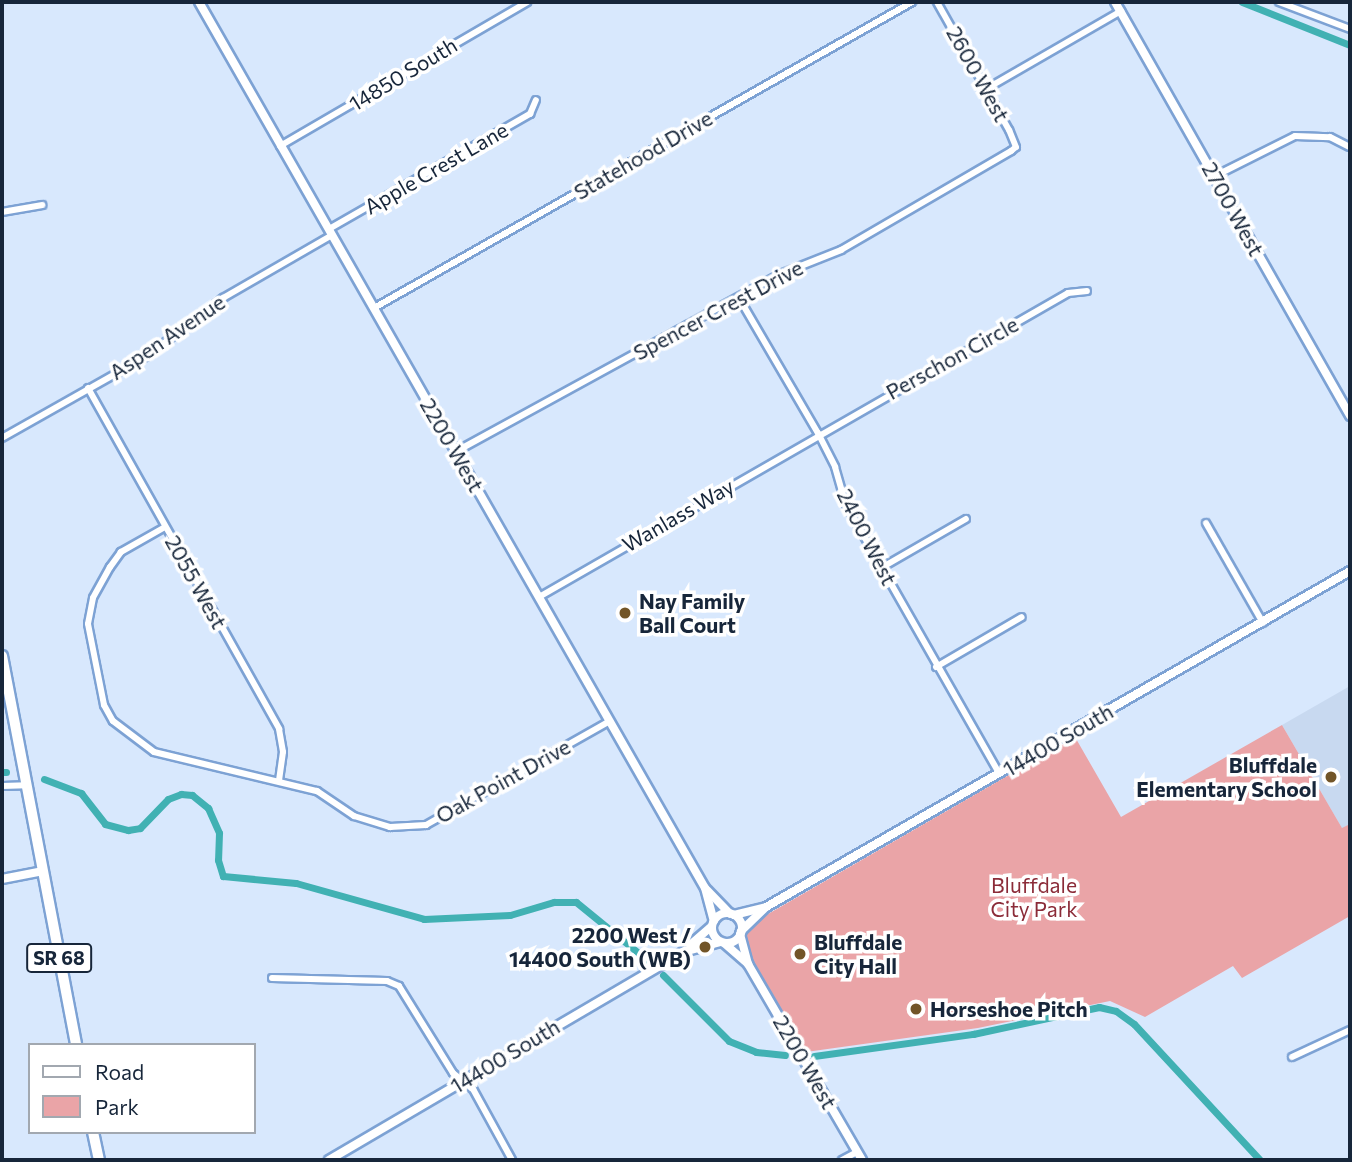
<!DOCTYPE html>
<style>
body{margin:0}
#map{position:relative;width:1352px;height:1162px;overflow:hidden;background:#d8e8fd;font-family:Commissioner,sans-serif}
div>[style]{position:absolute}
.built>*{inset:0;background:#c8d9f0}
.green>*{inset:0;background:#eaa4a7}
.round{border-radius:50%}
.canal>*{height:7px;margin:-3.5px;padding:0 3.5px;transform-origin:3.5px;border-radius:3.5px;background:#41b1b3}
.roads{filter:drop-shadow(2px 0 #7da2d4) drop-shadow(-2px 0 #7da2d4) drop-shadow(0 2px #7da2d4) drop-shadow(0 -2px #7da2d4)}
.street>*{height:6px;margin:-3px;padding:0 3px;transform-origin:3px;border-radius:3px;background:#fff}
.secondary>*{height:8px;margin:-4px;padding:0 4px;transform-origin:4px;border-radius:4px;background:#fff}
.secondary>.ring{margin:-4px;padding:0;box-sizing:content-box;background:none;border:8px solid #fff;border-radius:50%}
.primary>*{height:10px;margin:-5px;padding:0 5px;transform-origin:5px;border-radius:5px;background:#fff}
.dots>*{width:19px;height:19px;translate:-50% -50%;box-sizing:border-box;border:4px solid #fff;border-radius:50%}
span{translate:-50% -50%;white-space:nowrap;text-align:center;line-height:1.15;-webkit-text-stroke:7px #fff;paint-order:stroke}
.shield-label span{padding:2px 5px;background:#fff;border:2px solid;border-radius:5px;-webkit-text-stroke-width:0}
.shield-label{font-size:19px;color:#17263a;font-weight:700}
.street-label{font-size:21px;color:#17263a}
.poi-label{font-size:21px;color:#17263a;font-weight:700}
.left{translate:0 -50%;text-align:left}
.right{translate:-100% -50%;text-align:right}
.park-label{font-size:21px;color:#8b2b38}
.frame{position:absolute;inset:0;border:4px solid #17263a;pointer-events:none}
.legend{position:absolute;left:28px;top:1043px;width:228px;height:91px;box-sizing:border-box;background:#fff;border:2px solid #a2a8b0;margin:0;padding:9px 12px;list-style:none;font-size:21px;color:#17263a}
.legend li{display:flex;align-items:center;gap:14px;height:35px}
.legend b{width:35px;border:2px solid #a2a8b0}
</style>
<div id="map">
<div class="built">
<i style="clip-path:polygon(1350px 686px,1350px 842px,1282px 725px)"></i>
</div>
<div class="green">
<i class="round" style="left:616px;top:604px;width:18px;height:18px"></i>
<i style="clip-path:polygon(1282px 725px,1342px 828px,1350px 824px,1350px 916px,1242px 978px,1233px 966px,1145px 1017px,1110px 1001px,978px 1028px,806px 1052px,749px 957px,746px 934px,761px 918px,1075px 737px,1121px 817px)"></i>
</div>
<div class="canal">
<i style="left:1242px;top:2px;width:116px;rotate:21.7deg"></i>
<i style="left:2px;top:772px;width:4px"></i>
<i style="left:44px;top:779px;width:40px;rotate:21deg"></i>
<i style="left:81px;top:793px;width:39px;rotate:52deg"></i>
<i style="left:105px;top:824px;width:24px;rotate:15deg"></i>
<i style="left:128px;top:830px;width:12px;rotate:-9deg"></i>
<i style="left:140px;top:828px;width:40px;rotate:-46deg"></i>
<i style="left:168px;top:799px;width:14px;rotate:-21deg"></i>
<i style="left:181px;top:794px;width:11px;rotate:5deg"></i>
<i style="left:192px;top:795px;width:21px;rotate:39deg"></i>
<i style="left:208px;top:808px;width:27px;rotate:66deg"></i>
<i style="left:219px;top:833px;width:27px;rotate:92deg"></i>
<i style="left:218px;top:860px;width:17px;rotate:73deg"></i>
<i style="left:223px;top:876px;width:73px;rotate:5.5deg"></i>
<i style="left:296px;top:883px;width:133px;rotate:15.7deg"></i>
<i style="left:424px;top:919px;width:86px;rotate:-2.7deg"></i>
<i style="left:510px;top:915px;width:46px;rotate:-16.5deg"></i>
<i style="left:554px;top:902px;width:22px"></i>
<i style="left:576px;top:902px;width:92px;rotate:39.2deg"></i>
<i style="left:663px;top:975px;width:93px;rotate:45deg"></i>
<i style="left:729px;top:1041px;width:29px;rotate:22deg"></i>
<i style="left:756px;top:1052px;width:29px;rotate:6deg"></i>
<i style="left:814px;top:1056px;width:161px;rotate:-7.9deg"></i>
<i style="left:973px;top:1034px;width:129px;rotate:-12.1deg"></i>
<i style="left:1099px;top:1007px;width:17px;rotate:13deg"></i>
<i style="left:1116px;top:1011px;width:22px;rotate:36deg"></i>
<i style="left:1134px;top:1024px;width:185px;rotate:47.2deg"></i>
</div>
<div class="roads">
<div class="street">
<i style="left:1279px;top:2px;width:76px;rotate:20.8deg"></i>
<i style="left:986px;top:89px;width:156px;rotate:-30deg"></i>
<i style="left:280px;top:146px;width:286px;rotate:-30.2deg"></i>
<i style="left:1215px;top:176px;width:89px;rotate:-26.6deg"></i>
<i style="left:1295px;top:136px;width:35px;rotate:2deg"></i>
<i style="left:1330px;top:137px;width:22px;rotate:27deg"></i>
<i style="left:2px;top:212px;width:41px;rotate:-9.9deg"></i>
<i style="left:329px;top:229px;width:232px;rotate:-29.8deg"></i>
<i style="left:530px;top:114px;width:15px;rotate:-67deg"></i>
<i style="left:739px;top:298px;width:156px;rotate:59.7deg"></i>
<i style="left:818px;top:433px;width:38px;rotate:63deg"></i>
<i style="left:835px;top:467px;width:37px;rotate:74deg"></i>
<i style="left:845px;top:503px;width:311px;rotate:60.3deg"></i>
<i style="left:374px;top:308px;width:619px;rotate:-29.63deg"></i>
<i style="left:88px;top:388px;width:391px;rotate:60.7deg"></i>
<i style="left:279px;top:729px;width:23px;rotate:80deg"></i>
<i style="left:283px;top:752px;width:29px;rotate:98deg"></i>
<i style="left:2px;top:438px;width:167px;rotate:-29.5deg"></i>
<i style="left:147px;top:356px;width:96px;rotate:-37.3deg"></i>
<i style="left:223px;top:298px;width:126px;rotate:-30deg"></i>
<i style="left:455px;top:452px;width:368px;rotate:-28.7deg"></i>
<i style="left:778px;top:275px;width:68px;rotate:-21.6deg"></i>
<i style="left:841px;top:250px;width:197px;rotate:-30.2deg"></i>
<i style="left:1011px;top:151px;width:6px;rotate:-39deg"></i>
<i style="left:1016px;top:147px;width:18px;rotate:-112deg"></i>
<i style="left:1009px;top:130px;width:147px;rotate:-119.4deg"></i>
<i style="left:1206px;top:523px;width:115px;rotate:60.3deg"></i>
<i style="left:165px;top:527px;width:51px;rotate:150.4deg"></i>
<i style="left:121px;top:552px;width:19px;rotate:126deg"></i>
<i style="left:110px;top:567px;width:35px;rotate:119deg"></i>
<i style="left:93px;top:598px;width:26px;rotate:101deg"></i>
<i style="left:88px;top:624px;width:83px;rotate:78.8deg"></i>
<i style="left:104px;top:705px;width:18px;rotate:61deg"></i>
<i style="left:113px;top:721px;width:51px;rotate:37.1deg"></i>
<i style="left:154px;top:752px;width:168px;rotate:13.5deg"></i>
<i style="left:317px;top:791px;width:45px;rotate:34deg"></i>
<i style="left:354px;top:816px;width:38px;rotate:17deg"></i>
<i style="left:390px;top:827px;width:36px;rotate:-3deg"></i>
<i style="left:426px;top:825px;width:209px;rotate:-29.5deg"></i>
<i style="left:881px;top:568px;width:98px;rotate:-30deg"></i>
<i style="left:539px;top:597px;width:610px;rotate:-29.88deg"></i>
<i style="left:1068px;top:293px;width:19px;rotate:-6deg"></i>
<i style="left:936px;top:667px;width:99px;rotate:-30.2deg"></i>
<i style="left:2px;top:786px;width:24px;rotate:-2deg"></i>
<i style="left:272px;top:978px;width:115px;rotate:1.5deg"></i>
<i style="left:387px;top:981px;width:13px;rotate:23deg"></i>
<i style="left:399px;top:986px;width:102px;rotate:58.2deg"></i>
<i style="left:453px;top:1073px;width:26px;rotate:39deg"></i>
<i style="left:473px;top:1089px;width:81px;rotate:61.2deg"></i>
<i style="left:1292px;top:1057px;width:64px;rotate:-25deg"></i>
<i style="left:842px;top:1160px;width:17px;rotate:-28deg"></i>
</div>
<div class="secondary">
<i style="left:199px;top:2px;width:1020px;rotate:60.27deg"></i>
<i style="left:705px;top:888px;width:34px;rotate:75deg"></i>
<i style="left:1115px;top:2px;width:476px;rotate:60.4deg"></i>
<i style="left:2px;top:879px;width:42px;rotate:-11deg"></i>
<i style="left:707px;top:890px;width:33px;rotate:46deg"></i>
<i class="ring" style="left:712px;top:913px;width:22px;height:22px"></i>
<i style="left:734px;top:915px;width:33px;rotate:-14deg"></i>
<i style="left:766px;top:907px;width:674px;rotate:-29.91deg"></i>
<i style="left:741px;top:931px;width:32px;rotate:-44deg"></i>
<i style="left:740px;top:934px;width:31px;rotate:75deg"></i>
<i style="left:748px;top:964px;width:227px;rotate:59.8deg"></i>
<i style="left:724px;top:943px;width:32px;rotate:41deg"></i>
<i style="left:690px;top:945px;width:29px;rotate:-41deg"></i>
<i style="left:329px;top:1160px;width:411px;rotate:-30.4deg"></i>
<i style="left:683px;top:952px;width:39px;rotate:-15deg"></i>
</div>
<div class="primary">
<i style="left:2px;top:656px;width:396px;rotate:79.2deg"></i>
<i style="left:93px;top:1132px;width:29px;rotate:78deg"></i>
</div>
</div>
<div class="dots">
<i style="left:625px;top:613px;background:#725528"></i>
<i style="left:1331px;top:777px;background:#725528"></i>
<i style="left:705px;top:947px;background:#725528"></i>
<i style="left:800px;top:954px;background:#725528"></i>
<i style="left:916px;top:1009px;background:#725528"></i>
</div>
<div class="shield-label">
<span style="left:59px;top:958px">SR 68</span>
</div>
<div class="street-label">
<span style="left:403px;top:74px;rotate:-31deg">14850 South</span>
<span style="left:978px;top:74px;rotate:61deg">2600 West</span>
<span style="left:643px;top:155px;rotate:-30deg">Statehood Drive</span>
<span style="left:436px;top:168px;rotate:-30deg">Apple Crest Lane</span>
<span style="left:1233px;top:209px;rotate:61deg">2700 West</span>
<span style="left:718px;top:310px;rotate:-28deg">Spencer Crest Drive</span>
<span style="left:167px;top:337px;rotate:-34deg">Aspen Avenue</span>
<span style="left:952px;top:358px;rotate:-29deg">Perschon Circle</span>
<span style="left:452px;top:445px;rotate:60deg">2200 West</span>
<span style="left:678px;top:515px;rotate:-30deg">Wanlass Way</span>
<span style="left:867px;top:537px;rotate:63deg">2400 West</span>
<span style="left:196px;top:582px;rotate:61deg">2055 West</span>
<span style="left:1058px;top:740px;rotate:-30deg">14400 South</span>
<span style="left:503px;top:781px;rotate:-29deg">Oak Point Drive</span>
<span style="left:505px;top:1056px;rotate:-31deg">14400 South</span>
<span style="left:805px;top:1062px;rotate:60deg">2200 West</span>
</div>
<div class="poi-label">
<span class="left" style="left:639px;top:613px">Nay Family<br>Ball Court</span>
<span class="right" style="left:1317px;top:777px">Bluffdale<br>Elementary School</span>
<span class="right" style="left:691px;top:947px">2200 West /<br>14400 South (WB)</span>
<span class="left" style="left:814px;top:954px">Bluffdale<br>City Hall</span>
<span class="left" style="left:930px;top:1009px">Horseshoe Pitch</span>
</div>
<div class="park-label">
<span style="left:1034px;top:897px">Bluffdale<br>City Park</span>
</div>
<div class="frame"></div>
<ul class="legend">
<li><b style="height:9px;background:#fff"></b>Road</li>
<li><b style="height:19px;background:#eaa4a7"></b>Park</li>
</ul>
</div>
